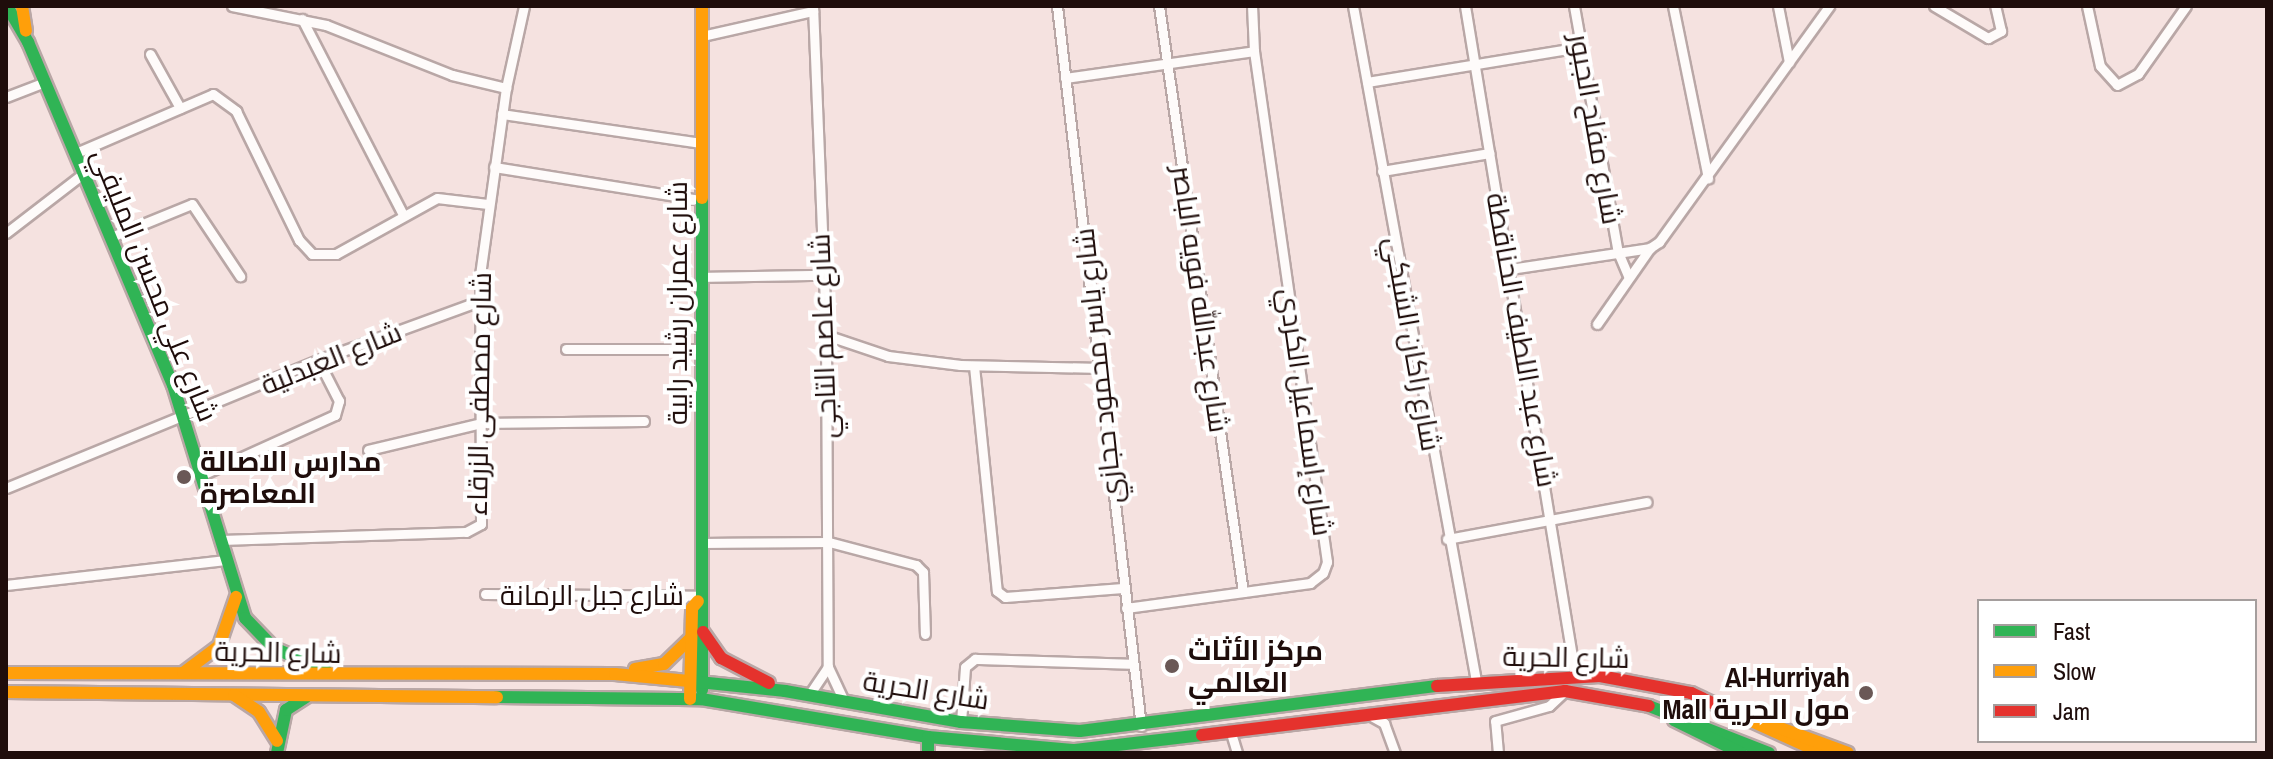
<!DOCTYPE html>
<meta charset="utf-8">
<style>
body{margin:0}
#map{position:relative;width:2273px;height:759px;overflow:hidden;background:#f5e2e0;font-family:"Archivo Narrow",Cairo,sans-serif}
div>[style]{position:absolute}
.roads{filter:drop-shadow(2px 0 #b9a7a6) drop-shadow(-2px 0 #b9a7a6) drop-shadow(0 2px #b9a7a6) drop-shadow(0 -2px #b9a7a6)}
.street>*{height:9px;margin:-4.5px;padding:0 4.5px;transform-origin:4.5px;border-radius:4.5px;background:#fefbfa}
.fast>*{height:12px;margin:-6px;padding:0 6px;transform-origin:6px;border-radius:6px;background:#30b455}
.slow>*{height:12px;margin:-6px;padding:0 6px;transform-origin:6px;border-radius:6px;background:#ff9f0a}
.jam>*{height:12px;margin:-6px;padding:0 6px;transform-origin:6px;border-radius:6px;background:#e5322d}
.dots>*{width:22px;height:22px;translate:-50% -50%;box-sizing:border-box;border:4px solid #fff;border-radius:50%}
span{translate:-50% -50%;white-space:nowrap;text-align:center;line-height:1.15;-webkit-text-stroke:8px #fff;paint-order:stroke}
.street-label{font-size:28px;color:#1f0d0b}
.poi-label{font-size:28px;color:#1f0d0b;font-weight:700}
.left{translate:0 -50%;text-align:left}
.right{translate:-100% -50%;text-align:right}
.frame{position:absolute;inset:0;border:8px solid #1f0d0b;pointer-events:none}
.legend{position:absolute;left:1977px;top:599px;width:280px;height:144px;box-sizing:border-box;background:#fff;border:2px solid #a59e9d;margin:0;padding:10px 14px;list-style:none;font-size:24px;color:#1f0d0b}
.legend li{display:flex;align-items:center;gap:16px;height:40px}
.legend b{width:40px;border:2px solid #a59e9d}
</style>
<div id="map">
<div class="roads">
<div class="street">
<i style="left:232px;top:6px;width:96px;rotate:11.4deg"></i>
<i style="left:326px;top:25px;width:136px;rotate:21.6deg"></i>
<i style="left:452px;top:75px;width:56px;rotate:13.5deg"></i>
<i style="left:813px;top:6px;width:329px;rotate:87.7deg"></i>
<i style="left:826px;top:335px;width:332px;rotate:89.7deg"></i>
<i style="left:828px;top:667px;width:38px;rotate:65deg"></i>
<i style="left:1057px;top:6px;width:725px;rotate:83.35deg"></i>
<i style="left:1159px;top:6px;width:592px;rotate:81.84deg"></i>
<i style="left:1353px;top:6px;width:686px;rotate:79.67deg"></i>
<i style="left:1465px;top:6px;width:678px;rotate:80.66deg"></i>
<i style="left:1574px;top:6px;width:250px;rotate:79.9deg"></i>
<i style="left:1618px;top:252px;width:26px;rotate:67deg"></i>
<i style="left:1673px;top:6px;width:176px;rotate:78.5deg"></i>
<i style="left:1778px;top:6px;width:57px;rotate:78.9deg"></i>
<i style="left:1934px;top:6px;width:63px;rotate:30.7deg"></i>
<i style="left:1988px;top:38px;width:15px;rotate:-28deg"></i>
<i style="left:2001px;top:31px;width:26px;rotate:-103deg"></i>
<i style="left:2087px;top:6px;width:61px;rotate:77.8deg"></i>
<i style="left:2100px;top:66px;width:25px;rotate:48deg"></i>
<i style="left:2117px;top:85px;width:24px;rotate:-28deg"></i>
<i style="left:2138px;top:74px;width:83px;rotate:-54.8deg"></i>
<i style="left:302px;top:19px;width:220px;rotate:62.7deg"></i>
<i style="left:702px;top:36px;width:114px;rotate:-12.7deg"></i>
<i style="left:150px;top:54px;width:62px;rotate:60.9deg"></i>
<i style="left:1065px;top:78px;width:191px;rotate:-8.1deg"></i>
<i style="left:1367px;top:82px;width:217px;rotate:-9.3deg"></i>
<i style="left:6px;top:97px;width:40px;rotate:-21deg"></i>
<i style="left:502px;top:114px;width:202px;rotate:8.3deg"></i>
<i style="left:76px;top:153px;width:149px;rotate:-23.3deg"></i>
<i style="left:213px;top:94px;width:29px;rotate:36deg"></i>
<i style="left:236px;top:111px;width:144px;rotate:64deg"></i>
<i style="left:299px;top:240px;width:19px;rotate:47deg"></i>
<i style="left:312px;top:254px;width:24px"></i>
<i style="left:336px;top:254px;width:115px;rotate:-29deg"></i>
<i style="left:437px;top:198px;width:51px;rotate:6.7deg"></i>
<i style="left:494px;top:167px;width:210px;rotate:9.1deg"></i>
<i style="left:1382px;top:171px;width:109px;rotate:-9.5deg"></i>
<i style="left:6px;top:233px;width:98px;rotate:-37.6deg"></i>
<i style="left:111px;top:237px;width:87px;rotate:-22.2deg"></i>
<i style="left:192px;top:204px;width:87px;rotate:56.3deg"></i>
<i style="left:1510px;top:269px;width:142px;rotate:-8.5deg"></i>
<i style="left:1650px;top:248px;width:11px;rotate:-34deg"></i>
<i style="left:1659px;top:242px;width:291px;rotate:-54.2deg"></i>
<i style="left:701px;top:277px;width:119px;rotate:-1deg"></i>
<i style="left:1597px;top:324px;width:93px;rotate:-55.1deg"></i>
<i style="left:826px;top:335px;width:65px;rotate:18.7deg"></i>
<i style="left:888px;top:356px;width:73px;rotate:7.1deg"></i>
<i style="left:960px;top:365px;width:140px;rotate:1.2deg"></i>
<i style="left:566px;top:349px;width:134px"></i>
<i style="left:974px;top:366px;width:226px;rotate:84.2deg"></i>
<i style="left:997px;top:591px;width:10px;rotate:37deg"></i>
<i style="left:1005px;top:597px;width:118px;rotate:-4.4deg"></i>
<i style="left:368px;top:450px;width:116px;rotate:-13.4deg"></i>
<i style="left:481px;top:423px;width:163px;rotate:-0.7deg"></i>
<i style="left:202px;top:475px;width:146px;rotate:-24.3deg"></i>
<i style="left:335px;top:415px;width:15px;rotate:-74deg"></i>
<i style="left:339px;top:401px;width:46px;rotate:-117.1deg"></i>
<i style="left:6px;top:488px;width:337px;rotate:-22.3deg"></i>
<i style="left:318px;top:360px;width:171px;rotate:-20.1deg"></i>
<i style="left:1447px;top:539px;width:203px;rotate:-10.5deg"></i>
<i style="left:221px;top:540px;width:245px;rotate:-1.9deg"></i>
<i style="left:466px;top:532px;width:17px;rotate:-28deg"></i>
<i style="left:481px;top:524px;width:249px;rotate:-90.2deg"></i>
<i style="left:480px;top:275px;width:189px;rotate:-82.1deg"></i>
<i style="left:506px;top:88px;width:84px;rotate:-77.6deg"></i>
<i style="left:701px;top:543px;width:128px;rotate:-0.4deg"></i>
<i style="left:829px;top:542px;width:90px;rotate:14.8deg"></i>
<i style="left:916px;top:565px;width:10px;rotate:45deg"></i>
<i style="left:923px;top:572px;width:62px;rotate:88.2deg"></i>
<i style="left:6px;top:585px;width:221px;rotate:-6.5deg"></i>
<i style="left:485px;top:594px;width:214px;rotate:0.5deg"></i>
<i style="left:1126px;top:608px;width:186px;rotate:-7.7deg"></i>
<i style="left:1310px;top:583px;width:16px;rotate:-38deg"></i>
<i style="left:1323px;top:573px;width:12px;rotate:-70deg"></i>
<i style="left:1327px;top:562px;width:516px;rotate:-98.13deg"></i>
<i style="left:1254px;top:51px;width:45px;rotate:-92.5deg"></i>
<i style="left:809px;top:695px;width:34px;rotate:-56deg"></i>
<i style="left:1373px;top:717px;width:13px;rotate:29deg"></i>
<i style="left:1384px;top:723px;width:32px;rotate:70deg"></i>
<i style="left:961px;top:722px;width:55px;rotate:-85.8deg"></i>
<i style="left:965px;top:667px;width:13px;rotate:-39deg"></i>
<i style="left:975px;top:659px;width:158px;rotate:1.8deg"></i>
<i style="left:1231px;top:733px;width:21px;rotate:73deg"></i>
<i style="left:1498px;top:753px;width:32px;rotate:-95deg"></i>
<i style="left:1495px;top:721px;width:56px;rotate:-15.5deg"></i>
<i style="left:1549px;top:706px;width:22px;rotate:-43deg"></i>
</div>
<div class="fast">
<i style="left:7px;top:6px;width:42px;rotate:59.7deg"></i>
<i style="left:28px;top:42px;width:372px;rotate:67.1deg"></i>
<i style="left:173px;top:385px;width:244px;rotate:72.8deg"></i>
<i style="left:245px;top:618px;width:42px;rotate:46deg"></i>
<i style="left:274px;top:648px;width:57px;rotate:23.9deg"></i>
<i style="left:702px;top:198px;width:492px;rotate:90deg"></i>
<i style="left:689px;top:681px;width:97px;rotate:5.9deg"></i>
<i style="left:785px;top:691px;width:179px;rotate:10deg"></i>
<i style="left:961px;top:722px;width:119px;rotate:4.3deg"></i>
<i style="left:1080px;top:731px;width:360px;rotate:-7.2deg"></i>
<i style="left:497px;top:697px;width:204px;rotate:0.6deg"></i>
<i style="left:701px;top:699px;width:230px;rotate:9.5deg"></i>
<i style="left:928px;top:737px;width:148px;rotate:5.1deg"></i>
<i style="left:1075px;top:750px;width:128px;rotate:-6.7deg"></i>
<i style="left:1649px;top:706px;width:129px;rotate:21.4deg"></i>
<i style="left:1674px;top:720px;width:75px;rotate:26.2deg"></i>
<i style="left:928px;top:737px;width:16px;rotate:90deg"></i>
<i style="left:277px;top:753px;width:44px;rotate:-78.2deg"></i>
<i style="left:286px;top:710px;width:24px;rotate:-33deg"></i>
</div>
<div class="slow">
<i style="left:22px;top:6px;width:25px;rotate:81deg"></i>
<i style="left:702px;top:6px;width:192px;rotate:90deg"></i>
<i style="left:635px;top:669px;width:29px;rotate:-10deg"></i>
<i style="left:664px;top:664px;width:37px;rotate:-44deg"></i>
<i style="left:6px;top:673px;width:609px;rotate:0.09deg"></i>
<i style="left:615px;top:674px;width:74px;rotate:5.4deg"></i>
<i style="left:183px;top:673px;width:45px;rotate:-36.9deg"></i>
<i style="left:219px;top:646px;width:52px;rotate:-70.9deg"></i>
<i style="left:6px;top:692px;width:491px;rotate:0.6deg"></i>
<i style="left:234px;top:695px;width:30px;rotate:34deg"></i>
<i style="left:259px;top:712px;width:34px;rotate:58deg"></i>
<i style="left:690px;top:699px;width:91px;rotate:-88.7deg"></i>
<i style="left:692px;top:608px;width:9px;rotate:-49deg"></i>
<i style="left:1725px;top:709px;width:107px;rotate:24.4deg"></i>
<i style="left:1769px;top:724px;width:84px;rotate:20.2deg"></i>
</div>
<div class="jam">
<i style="left:703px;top:632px;width:32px;rotate:55deg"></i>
<i style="left:721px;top:658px;width:54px;rotate:27.5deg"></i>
<i style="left:1437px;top:686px;width:163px;rotate:-3.5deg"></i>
<i style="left:1600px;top:676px;width:93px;rotate:10.6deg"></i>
<i style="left:1691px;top:693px;width:38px;rotate:25deg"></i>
<i style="left:1202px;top:735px;width:366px;rotate:-6.9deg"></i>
<i style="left:1565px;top:691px;width:85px;rotate:10.1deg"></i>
</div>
</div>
<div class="dots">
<i style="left:184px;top:477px;background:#6a5856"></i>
<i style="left:1172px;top:666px;background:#6a5856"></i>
<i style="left:1866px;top:693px;background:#6a5856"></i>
</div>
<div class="street-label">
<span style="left:1596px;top:129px;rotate:80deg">شارع مفلح الجبور</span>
<span style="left:155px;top:285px;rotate:68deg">شارع علي محسن المليفي</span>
<span style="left:1201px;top:299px;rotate:82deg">شارع عبدالله فويه الباصر</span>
<span style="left:677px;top:303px;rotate:-90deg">شارع عمران رشيد رابية</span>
<span style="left:823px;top:336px;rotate:-92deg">شارع عاصم التاجي</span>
<span style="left:1522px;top:340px;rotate:80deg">شارع عبد اللطيف الحناقطة</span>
<span style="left:1413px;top:344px;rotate:80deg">شارع راكان الشبكي</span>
<span style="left:331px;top:358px;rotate:-22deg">شارع العبدلية</span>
<span style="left:1098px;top:366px;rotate:-96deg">شارع ياسر محمود حجازي</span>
<span style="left:479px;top:394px;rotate:-89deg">شارع مصطفى الزرقاء</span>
<span style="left:1306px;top:412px;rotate:82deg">شارع إسماعيل الكردي</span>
<span style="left:592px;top:595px">شارع جبل الرمانة</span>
<span style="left:278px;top:652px;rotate:1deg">شارع الحرية</span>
<span style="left:1566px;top:657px;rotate:1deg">شارع الحرية</span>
<span style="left:926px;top:690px;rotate:9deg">شارع الحرية</span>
</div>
<div class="poi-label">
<span class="left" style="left:200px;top:477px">مدارس الاصالة<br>المعاصرة</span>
<span class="left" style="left:1188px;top:666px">مركز الأثاث<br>العالمي</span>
<span class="right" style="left:1850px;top:693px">ِAl-Hurriyah<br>Mall مول الحرية</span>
</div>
<div class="frame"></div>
<ul class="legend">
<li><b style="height:10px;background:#30b455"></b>Fast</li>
<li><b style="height:10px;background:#ff9f0a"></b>Slow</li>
<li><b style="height:10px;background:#e5322d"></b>Jam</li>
</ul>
</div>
